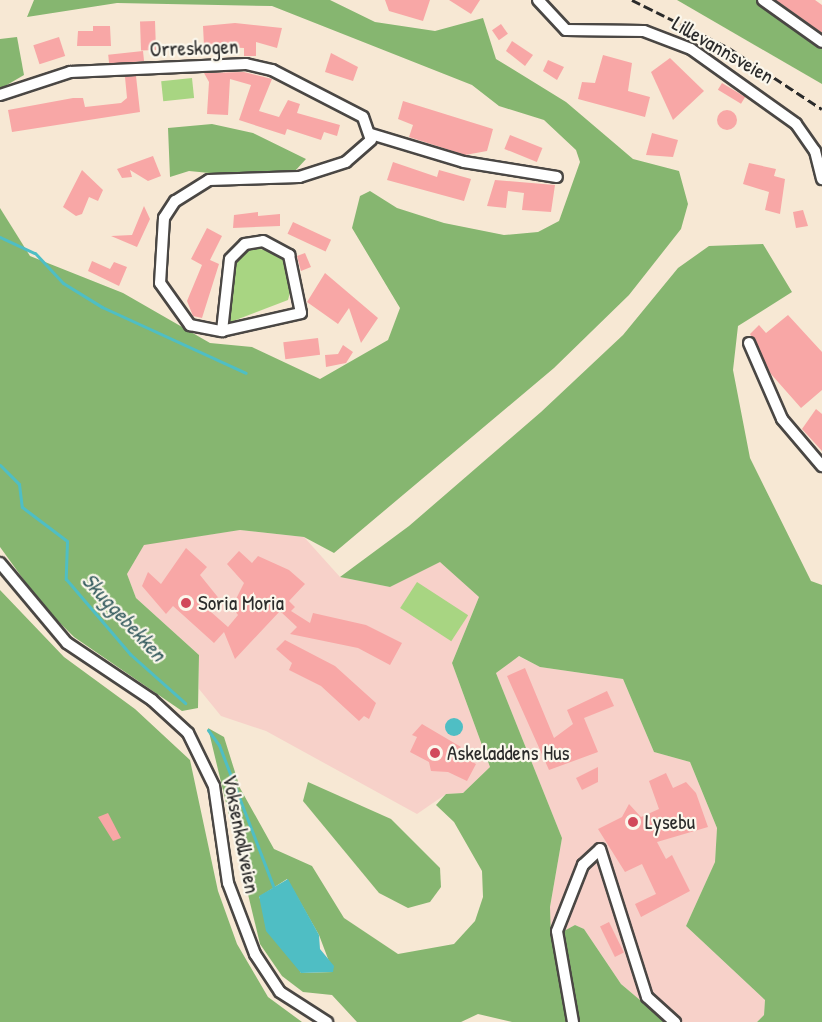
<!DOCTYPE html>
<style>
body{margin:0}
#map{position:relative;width:822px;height:1022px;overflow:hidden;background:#f7e8d4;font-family:"Patrick Hand",sans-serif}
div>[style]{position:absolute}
.built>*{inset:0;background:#f7d1c9}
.green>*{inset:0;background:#a8d582;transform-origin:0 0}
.forest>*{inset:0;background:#86b670}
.water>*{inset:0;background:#4fbec4}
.round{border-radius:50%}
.stream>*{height:3px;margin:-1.5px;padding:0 1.5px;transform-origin:1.5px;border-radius:1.5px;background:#4fbec4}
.building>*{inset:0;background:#f8a7a6;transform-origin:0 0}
.roads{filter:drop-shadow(2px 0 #4a4744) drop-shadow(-2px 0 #4a4744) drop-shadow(0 2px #4a4744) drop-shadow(0 -2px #4a4744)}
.minor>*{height:10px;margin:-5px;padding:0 5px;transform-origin:5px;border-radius:5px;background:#fff}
.rail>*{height:3px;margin-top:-1.5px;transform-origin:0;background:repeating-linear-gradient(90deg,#2b2b2b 0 9px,transparent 0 13.5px)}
.dots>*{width:16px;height:16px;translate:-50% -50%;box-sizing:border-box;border:3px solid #fbf7ec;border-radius:50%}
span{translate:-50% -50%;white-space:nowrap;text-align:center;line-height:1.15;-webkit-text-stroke:4.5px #fbf7ec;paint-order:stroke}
.street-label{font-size:21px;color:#2b2b2b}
.poi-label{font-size:21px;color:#2b2b2b}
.left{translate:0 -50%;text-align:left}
.water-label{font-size:22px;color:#385e61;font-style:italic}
</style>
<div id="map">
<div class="built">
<i style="clip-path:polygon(240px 530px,304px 537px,340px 577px,390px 587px,440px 561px,479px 597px,452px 663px,490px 767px,463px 793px,446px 794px,417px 814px,266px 731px,221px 716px,199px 689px,199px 655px,136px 598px,127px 574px,144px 544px)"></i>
<i style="clip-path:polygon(518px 656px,540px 667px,623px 679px,654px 752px,690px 762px,717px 828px,715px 862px,686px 926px,765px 1000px,764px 1015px,757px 1022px,666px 1022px,621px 984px,584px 929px,575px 925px,551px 938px,550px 907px,562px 838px,496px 673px)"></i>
</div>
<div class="green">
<i style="left:192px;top:78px;width:20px;height:31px;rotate:84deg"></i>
<i style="clip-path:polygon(254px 248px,270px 251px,287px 263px,292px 285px,288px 300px,228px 323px,231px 274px,242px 253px)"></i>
<i style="left:417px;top:582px;width:61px;height:31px;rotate:33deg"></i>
</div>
<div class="forest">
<i style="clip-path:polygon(34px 0,330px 0,375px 22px,435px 31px,483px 18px,496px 59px,566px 102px,633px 159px,679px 171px,688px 204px,681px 229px,629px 295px,554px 368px,334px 553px,304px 537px,240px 530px,144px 545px,127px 574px,136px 598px,199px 655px,198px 708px,182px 711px,74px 637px,42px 605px,0 547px,0 208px,30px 256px,123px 293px,210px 343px,252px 347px,320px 379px,388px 340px,400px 308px,352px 228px,360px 196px,370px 191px,397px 208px,444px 223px,504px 235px,538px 232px,559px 221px,580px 162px,576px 150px,544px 120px,499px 106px,472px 85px,272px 6px,117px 3px,27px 17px)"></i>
<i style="clip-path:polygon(677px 0,757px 0,822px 48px,822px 84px)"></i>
<i style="clip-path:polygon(17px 37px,24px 75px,0 89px,0 39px)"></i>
<i style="clip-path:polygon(212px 124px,253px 133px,306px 159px,295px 171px,230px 175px,189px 171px,170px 177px,168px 128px)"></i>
<i style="clip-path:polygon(evenodd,763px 244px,792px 292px,738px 326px,733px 370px,750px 458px,811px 581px,822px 585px,822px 1022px,757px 1022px,764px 1015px,765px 1000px,686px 926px,715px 862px,717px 828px,690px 762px,654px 752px,623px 679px,540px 667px,519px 656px,496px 673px,562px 838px,550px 907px,551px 938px,575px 925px,584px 929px,621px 984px,666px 1022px,512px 1022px,478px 1014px,461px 1022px,357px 1022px,332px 995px,303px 992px,282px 976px,260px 944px,208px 728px,224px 737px,240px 788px,274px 849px,312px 866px,344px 918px,398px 954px,454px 944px,475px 921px,483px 897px,482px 871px,454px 822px,436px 805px,446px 794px,463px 793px,490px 767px,452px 663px,479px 597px,440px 562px,390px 587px,340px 577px,409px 526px,541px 412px,623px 335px,678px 268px,709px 246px,763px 244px,287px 879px,319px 935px,333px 972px,301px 973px,259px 897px,287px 879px)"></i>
<i style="clip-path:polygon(0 590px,64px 657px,135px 709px,190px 760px,218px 891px,237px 944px,268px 997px,302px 1022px,0 1022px)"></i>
<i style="clip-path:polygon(308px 782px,391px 819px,440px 868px,441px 887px,430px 902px,408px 908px,379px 893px,303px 801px)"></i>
</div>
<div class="water">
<i class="round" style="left:445px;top:718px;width:18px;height:18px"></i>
<i style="clip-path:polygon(288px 879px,319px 935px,320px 949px,334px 966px,333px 972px,301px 973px,266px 931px,259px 896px)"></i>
</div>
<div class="stream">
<i style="left:0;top:237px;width:38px;rotate:25deg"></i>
<i style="left:35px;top:253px;width:41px;rotate:47deg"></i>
<i style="left:63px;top:283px;width:46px;rotate:31.6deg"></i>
<i style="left:102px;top:307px;width:158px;rotate:24.6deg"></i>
<i style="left:0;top:465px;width:27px;rotate:45deg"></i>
<i style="left:19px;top:484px;width:23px;rotate:83deg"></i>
<i style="left:22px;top:507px;width:56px;rotate:37.1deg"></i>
<i style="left:67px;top:541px;width:38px;rotate:92deg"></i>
<i style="left:66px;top:579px;width:99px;rotate:49.5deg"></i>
<i style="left:130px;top:654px;width:74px;rotate:41.7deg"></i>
<i style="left:208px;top:730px;width:19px;rotate:54deg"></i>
<i style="left:219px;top:745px;width:153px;rotate:69deg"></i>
</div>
<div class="building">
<i style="clip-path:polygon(385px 0,430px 0,423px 21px,389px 11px)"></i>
<i style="clip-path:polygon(449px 0,480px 0,471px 14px)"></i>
<i style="clip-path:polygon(776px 0,815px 0,822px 5px,822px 33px)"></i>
<i style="left:155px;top:21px;width:29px;height:15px;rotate:88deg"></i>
<i style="clip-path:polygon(235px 23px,282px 28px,277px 48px,256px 42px,256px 56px,244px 56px,244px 48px,204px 46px,203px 26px)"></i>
<i style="left:501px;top:24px;width:12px;height:11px;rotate:55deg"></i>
<i style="clip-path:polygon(93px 26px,110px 26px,111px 46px,77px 46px,78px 31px,93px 31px)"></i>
<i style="left:59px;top:37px;width:20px;height:27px;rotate:72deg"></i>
<i style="clip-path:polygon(512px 41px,533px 55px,525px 66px,506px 51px)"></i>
<i style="left:143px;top:51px;width:10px;height:35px;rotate:84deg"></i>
<i style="clip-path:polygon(331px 53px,358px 67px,353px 81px,325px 72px)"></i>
<i style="clip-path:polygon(603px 55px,632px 63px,628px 91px,650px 97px,645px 117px,578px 99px,582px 82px,595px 83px)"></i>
<i style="clip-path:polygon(670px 58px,704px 91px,673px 120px,651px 72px)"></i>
<i style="clip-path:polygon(548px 60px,564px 67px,557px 80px,543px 71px)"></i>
<i style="clip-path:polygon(244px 72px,272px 79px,259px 111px,279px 117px,288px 100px,300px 104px,297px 113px,340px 125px,337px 136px,324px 132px,321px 140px,287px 129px,285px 135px,239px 120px,251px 85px,230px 79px,228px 115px,207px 114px,209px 82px,204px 73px)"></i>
<i style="clip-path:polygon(136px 76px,140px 112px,12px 132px,8px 110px,73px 98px,83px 98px,85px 107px,121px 103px,127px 98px,125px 77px)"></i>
<i style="left:722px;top:83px;width:27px;height:8px;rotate:31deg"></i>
<i style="clip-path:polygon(403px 101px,493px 129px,487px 151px,465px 155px,409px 137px,413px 125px,398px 119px)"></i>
<i class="round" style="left:717px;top:110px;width:20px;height:20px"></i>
<i style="clip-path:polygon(652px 133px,678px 140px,673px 157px,646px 155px)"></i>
<i style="left:510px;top:135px;width:35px;height:15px;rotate:22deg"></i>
<i style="clip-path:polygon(153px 156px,161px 176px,148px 181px,130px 170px,132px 177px,122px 178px,117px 169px)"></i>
<i style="clip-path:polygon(393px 162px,437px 177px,439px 170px,471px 179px,464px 201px,387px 180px)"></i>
<i style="clip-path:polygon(749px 163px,776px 169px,774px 176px,785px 179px,780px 214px,765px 210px,769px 192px,743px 184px)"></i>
<i style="clip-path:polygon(82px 170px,103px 190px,98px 201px,89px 197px,82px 214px,76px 216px,63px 207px)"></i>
<i style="clip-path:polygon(495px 180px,555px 185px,551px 212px,522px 210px,524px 193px,508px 191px,506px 208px,487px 206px)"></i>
<i style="clip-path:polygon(144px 206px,150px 219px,137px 247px,111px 236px,132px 235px)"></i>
<i style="clip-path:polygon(803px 210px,808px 226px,796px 228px,793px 212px)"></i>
<i style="clip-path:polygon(258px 212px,258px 216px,280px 214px,280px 226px,233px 228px,234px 215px)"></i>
<i style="left:293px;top:222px;width:42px;height:13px;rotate:25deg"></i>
<i style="clip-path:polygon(207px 228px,222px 236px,210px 260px,219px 264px,202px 318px,193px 316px,187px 301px,202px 265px,191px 259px)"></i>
<i style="clip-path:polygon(305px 253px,311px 267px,301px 271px,297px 256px)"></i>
<i style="clip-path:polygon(92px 261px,110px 269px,114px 262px,127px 267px,119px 286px,88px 271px)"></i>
<i style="clip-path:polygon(325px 273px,378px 318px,361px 343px,349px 308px,338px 324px,307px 302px)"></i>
<i style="clip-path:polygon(788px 315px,822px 352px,822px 390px,801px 408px,771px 374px,750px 334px,759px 325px,766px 333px)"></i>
<i style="left:318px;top:338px;width:17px;height:35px;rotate:83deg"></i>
<i style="clip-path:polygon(343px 345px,353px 352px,346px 363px,326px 367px,325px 355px,338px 354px)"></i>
<i style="clip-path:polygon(816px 409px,822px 414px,822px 451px,802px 429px)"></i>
<i style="clip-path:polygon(186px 548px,207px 567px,200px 575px,221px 601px,211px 612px,228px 627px,238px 615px,232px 607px,244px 583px,227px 564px,239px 551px,252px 563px,258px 556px,289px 570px,305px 584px,289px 601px,295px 607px,291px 611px,310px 623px,313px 613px,366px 625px,402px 643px,390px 665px,358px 648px,290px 634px,297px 627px,280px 611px,235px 659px,224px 632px,214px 643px,173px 606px,166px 614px,142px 586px,148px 572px,161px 584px)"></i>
<i style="clip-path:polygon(285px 640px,335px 666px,376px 703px,369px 719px,364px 716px,359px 721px,321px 686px,289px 670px,292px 663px,276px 649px)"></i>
<i style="clip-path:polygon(525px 668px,554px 738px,573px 724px,567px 710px,607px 691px,614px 706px,584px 718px,598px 752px,549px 770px,507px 676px)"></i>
<i style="clip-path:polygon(422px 724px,461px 747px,457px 754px,476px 764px,467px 781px,448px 772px,431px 771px,429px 762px,410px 752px,417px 737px,412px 735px)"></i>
<i style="clip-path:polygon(598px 767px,598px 782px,582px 790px,576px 778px)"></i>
<i style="clip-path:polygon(666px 773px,673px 788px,686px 782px,696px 793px,708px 827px,657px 842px,666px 859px,672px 855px,690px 891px,641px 917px,635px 904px,656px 894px,642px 864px,625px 872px,598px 829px,622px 817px,629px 804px,641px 817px,659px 809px,649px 781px)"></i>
<i style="clip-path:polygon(108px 813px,121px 838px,113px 841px,98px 817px)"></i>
<i style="left:609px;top:922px;width:34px;height:10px;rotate:64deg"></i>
</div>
<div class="roads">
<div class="minor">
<i style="left:538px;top:0;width:41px;rotate:47deg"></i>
<i style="left:566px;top:30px;width:78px;rotate:0.7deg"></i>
<i style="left:644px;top:31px;width:50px;rotate:21deg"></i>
<i style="left:691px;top:49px;width:129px;rotate:35.5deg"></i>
<i style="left:796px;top:124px;width:33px;rotate:55deg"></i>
<i style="left:815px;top:151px;width:29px;rotate:76deg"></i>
<i style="left:763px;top:0;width:72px;rotate:35.4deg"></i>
<i style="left:0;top:95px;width:74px;rotate:-18.2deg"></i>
<i style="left:70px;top:72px;width:176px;rotate:-2.6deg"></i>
<i style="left:246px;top:64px;width:27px;rotate:13deg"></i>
<i style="left:272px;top:70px;width:102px;rotate:27.3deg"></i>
<i style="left:363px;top:117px;width:24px;rotate:71deg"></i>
<i style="left:371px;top:140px;width:33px;rotate:139deg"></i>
<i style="left:346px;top:162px;width:49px;rotate:162.3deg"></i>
<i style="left:299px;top:177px;width:90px;rotate:178.1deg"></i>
<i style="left:209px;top:180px;width:40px;rotate:148deg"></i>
<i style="left:175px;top:201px;width:20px;rotate:123deg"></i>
<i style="left:164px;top:218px;width:65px;rotate:93.5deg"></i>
<i style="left:160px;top:283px;width:52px;rotate:54.5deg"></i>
<i style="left:190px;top:325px;width:33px;rotate:11deg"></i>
<i style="left:371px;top:134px;width:97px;rotate:16.8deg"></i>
<i style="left:464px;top:162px;width:94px;rotate:9.2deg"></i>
<i style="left:263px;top:241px;width:30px;rotate:28deg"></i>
<i style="left:289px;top:255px;width:59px;rotate:78.3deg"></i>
<i style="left:301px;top:313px;width:81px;rotate:167.2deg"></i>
<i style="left:222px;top:331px;width:72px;rotate:-83.7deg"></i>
<i style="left:230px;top:259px;width:21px;rotate:-45deg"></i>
<i style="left:245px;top:244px;width:18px;rotate:-9deg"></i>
<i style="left:749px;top:343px;width:83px;rotate:66.5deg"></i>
<i style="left:782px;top:419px;width:62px;rotate:49.6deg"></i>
<i style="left:0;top:563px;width:104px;rotate:50.1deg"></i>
<i style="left:67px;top:643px;width:102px;rotate:33.8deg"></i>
<i style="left:152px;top:700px;width:49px;rotate:42.5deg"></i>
<i style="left:188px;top:733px;width:59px;rotate:63.9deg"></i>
<i style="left:214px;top:786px;width:98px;rotate:81.8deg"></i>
<i style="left:228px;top:883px;width:76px;rotate:69.2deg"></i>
<i style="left:255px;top:954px;width:45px;rotate:56.7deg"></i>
<i style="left:280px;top:992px;width:56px;rotate:32.6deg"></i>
<i style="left:573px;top:1022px;width:92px;rotate:-100deg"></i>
<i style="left:557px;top:931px;width:71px;rotate:-68.5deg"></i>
<i style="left:583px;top:865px;width:23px;rotate:-43deg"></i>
<i style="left:600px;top:849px;width:155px;rotate:72.4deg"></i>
<i style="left:647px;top:997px;width:38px;rotate:42deg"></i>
</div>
</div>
<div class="rail">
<i style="left:632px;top:0;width:108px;rotate:26.3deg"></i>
<i style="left:729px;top:48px;width:111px;rotate:33.3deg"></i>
</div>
<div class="dots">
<i style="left:186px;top:603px;background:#d1495b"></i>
<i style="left:435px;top:753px;background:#d1495b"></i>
<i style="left:633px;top:822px;background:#d1495b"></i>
</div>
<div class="street-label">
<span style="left:194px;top:48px;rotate:-2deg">Orreskogen</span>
<span style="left:723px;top:50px;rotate:30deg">Lillevannsveien</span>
<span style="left:241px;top:834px;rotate:79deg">Voksenkollveien</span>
</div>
<div class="poi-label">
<span class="left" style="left:198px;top:603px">Soria Moria</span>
<span class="left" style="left:447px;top:753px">Askeladdens Hus</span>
<span class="left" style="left:645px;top:822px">Lysebu</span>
</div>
<div class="water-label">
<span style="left:124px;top:617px;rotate:47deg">Skuggebekken</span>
</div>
</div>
